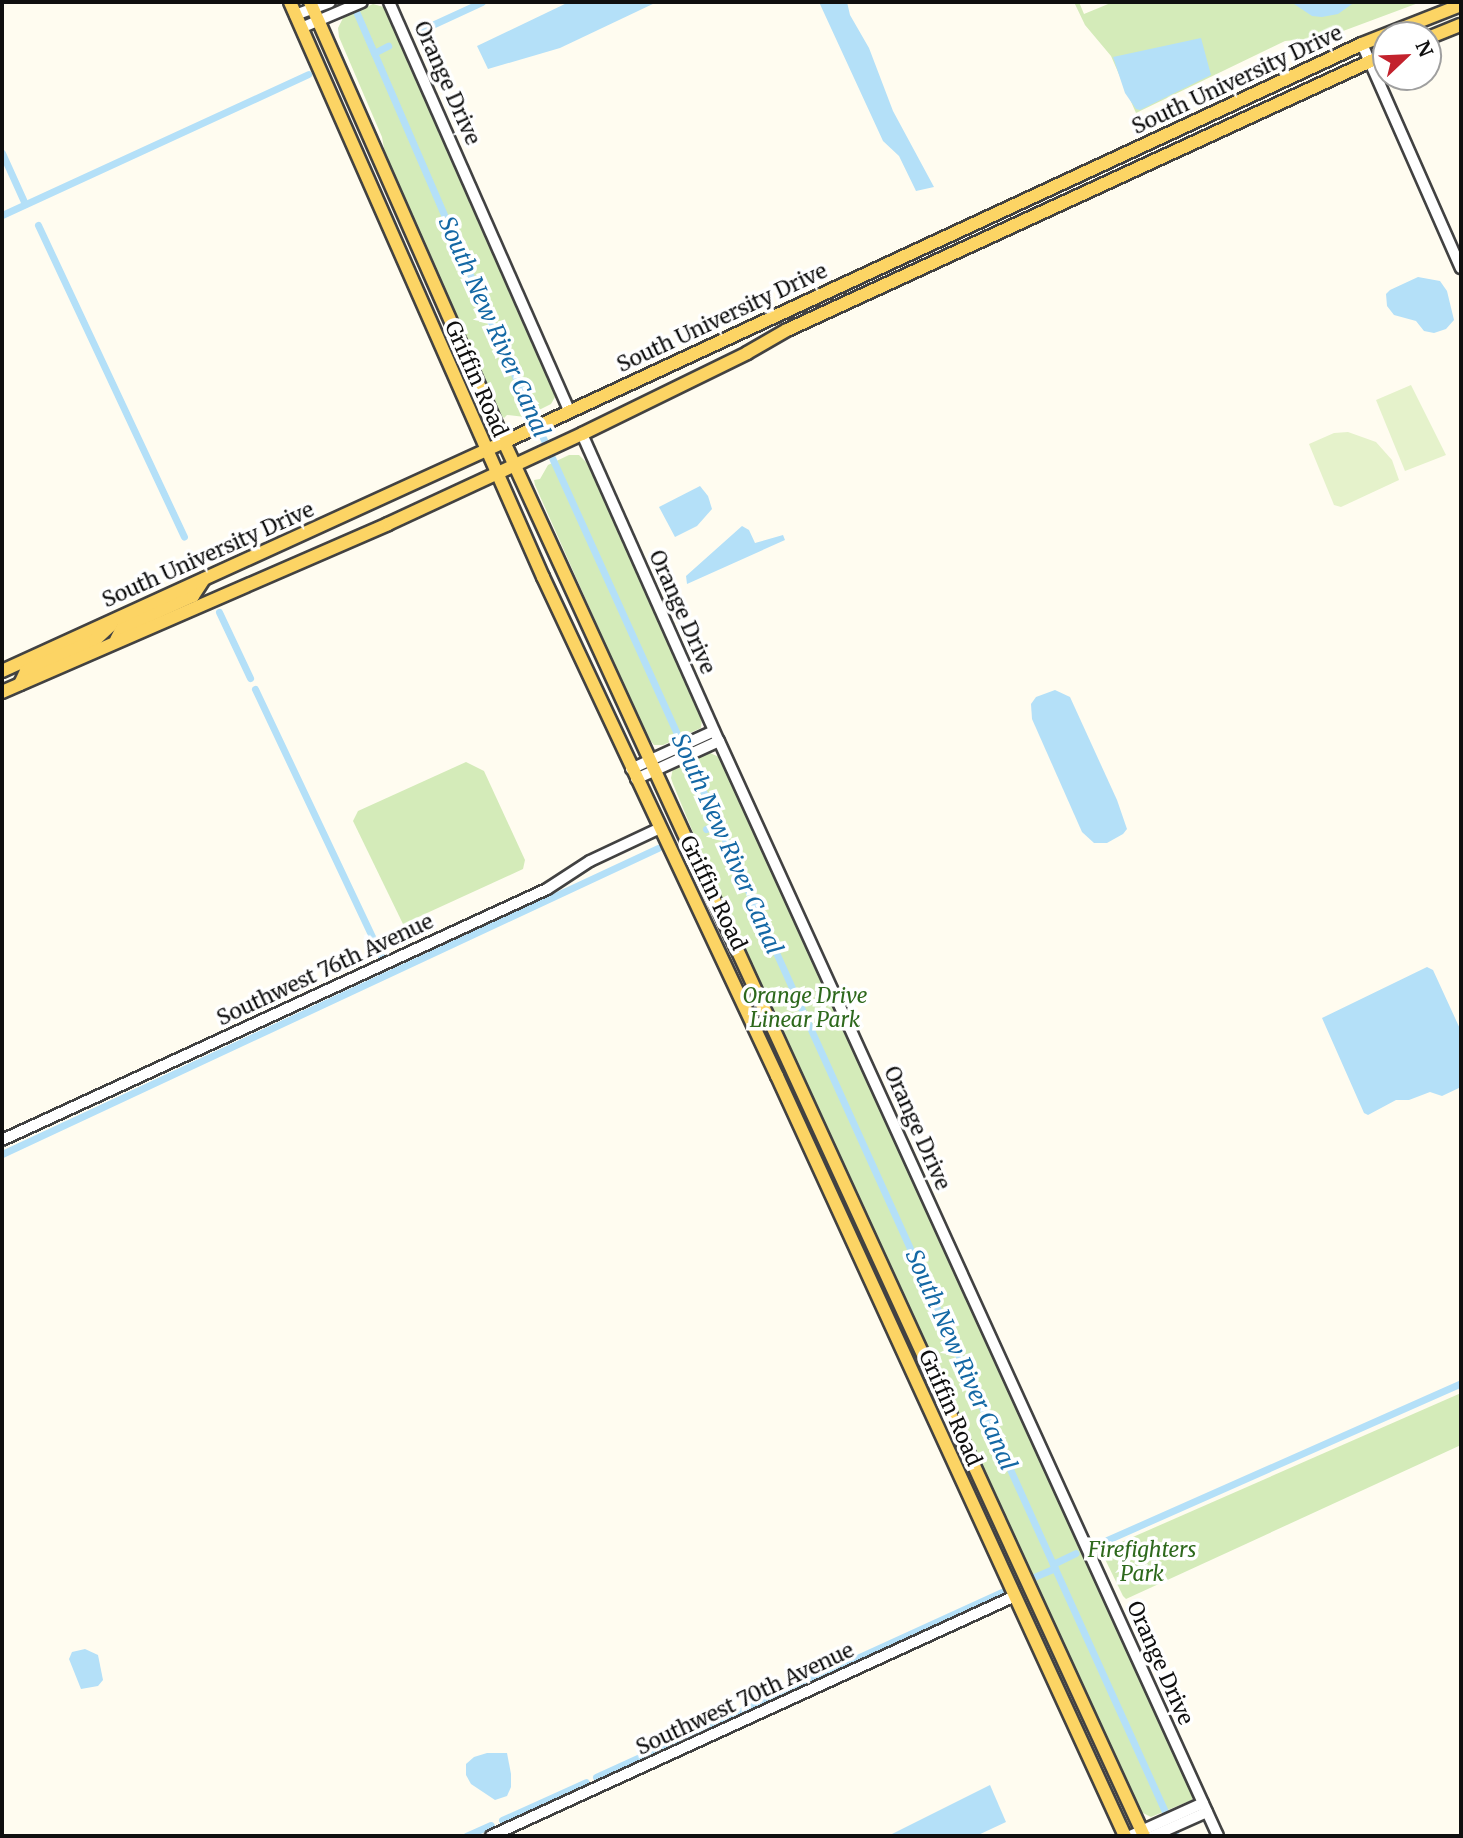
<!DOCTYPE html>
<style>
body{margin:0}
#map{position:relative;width:1463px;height:1838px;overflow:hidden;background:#fffcf0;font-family:Merriweather,serif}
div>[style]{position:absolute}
.green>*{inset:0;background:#d4ebb9}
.pitch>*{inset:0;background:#e5f2cb}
.water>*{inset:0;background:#b4e0f8}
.canal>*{height:7px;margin:-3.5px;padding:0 3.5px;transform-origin:3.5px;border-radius:3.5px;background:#b4e0f8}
.roads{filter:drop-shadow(2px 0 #424242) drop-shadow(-2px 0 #424242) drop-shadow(0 2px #424242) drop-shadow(0 -2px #424242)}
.tertiary>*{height:10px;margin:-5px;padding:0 5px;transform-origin:5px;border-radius:5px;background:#fff}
.primary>*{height:12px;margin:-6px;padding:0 6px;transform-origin:6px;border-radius:6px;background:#fcd464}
span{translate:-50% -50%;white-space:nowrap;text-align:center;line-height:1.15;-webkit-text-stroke:7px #fff;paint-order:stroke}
.street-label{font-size:21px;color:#0f0f0f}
.park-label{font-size:21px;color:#2e691d;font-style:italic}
.water-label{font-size:23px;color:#1468a5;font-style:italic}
.frame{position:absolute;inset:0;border:4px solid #0f0f0f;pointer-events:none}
.north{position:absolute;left:1372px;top:21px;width:70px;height:70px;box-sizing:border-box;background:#fff;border:2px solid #9f9f9f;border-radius:50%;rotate:67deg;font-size:19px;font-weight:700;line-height:28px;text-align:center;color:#0f0f0f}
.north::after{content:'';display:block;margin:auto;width:24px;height:32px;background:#c3222d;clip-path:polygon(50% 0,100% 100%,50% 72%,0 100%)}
</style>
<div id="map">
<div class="green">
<i style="clip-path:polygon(1074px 2px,1079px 2px,1084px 14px,1113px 2px,1421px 2px,1327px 37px,1285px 41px,1136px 113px,1111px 56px,1085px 25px)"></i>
<i style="clip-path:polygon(373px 4px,387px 8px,553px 386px,555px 397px,551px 404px,525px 417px,507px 415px,504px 418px,500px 414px,385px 154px,382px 137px,339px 37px,338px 28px,343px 18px)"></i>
<i style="clip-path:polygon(569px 455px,579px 455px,590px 466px,702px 718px,701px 728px,663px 745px,654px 745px,646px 735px,535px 485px,534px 480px,540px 479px,548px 465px)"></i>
<i style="clip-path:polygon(708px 752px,719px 757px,794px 913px,1194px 1793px,1192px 1800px,1151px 1817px,1141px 1812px,1086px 1693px,714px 883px,673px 784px,671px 778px,673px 768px)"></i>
<i style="clip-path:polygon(466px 762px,484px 771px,525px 860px,523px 869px,403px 924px,353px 821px,358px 811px)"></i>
<i style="clip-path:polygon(1461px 1393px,1461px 1445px,1126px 1599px,1123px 1596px,1101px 1551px)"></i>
</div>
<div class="pitch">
<i style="clip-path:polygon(1411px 385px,1446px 455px,1405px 471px,1376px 400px)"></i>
<i style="clip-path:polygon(1348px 432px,1376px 442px,1392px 460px,1399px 480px,1341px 507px,1334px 505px,1309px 444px,1334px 433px)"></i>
</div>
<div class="water">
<i style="clip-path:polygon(569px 2px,657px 2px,560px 48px,488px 69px,477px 46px)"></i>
<i style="clip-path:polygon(819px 2px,847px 2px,850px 15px,869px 48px,893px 111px,934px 187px,916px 191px,899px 156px,883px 141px)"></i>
<i style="clip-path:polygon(1291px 2px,1355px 2px,1338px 14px,1322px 17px,1312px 16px)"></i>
<i style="clip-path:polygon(1201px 38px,1211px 75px,1140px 110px,1136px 109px,1125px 93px,1113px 57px)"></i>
<i style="clip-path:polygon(1418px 277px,1440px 281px,1447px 291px,1454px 320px,1446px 329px,1434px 333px,1424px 331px,1416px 321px,1394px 315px,1387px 306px,1386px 294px,1390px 290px)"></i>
<i style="clip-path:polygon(700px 486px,708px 496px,712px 509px,697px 526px,675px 537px,659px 507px)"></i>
<i style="clip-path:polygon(742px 526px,749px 530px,755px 543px,783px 535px,785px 540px,687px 584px,686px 576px)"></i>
<i style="clip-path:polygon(1055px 690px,1070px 697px,1117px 800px,1127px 829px,1123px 834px,1107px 843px,1094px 843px,1082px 832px,1032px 719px,1031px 704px,1036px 697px)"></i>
<i style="clip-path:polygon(1427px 967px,1433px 970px,1461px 1031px,1461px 1087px,1442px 1096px,1430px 1092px,1409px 1100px,1396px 1100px,1368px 1115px,1364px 1113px,1322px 1018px)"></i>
<i style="clip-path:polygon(85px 1649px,98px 1655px,103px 1680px,98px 1686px,81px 1689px,69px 1659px,72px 1652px)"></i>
<i style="clip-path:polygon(487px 1753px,507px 1753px,511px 1774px,511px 1787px,507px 1796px,495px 1800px,471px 1784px,466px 1775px,466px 1764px,474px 1757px)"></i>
<i style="clip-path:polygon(990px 1785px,1006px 1822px,976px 1836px,888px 1836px)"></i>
</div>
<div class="canal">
<i style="left:352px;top:2px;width:362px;rotate:66.6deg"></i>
<i style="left:496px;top:334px;width:1649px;rotate:65.64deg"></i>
<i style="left:419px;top:31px;width:69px;rotate:-24.7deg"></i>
<i style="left:374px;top:53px;width:16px;rotate:-27deg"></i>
<i style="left:2px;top:153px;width:56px;rotate:65.7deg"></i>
<i style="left:2px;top:215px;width:337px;rotate:-24.7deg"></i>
<i style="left:38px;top:225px;width:344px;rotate:64.9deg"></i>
<i style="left:219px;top:612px;width:73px;rotate:64.8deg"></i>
<i style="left:255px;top:689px;width:300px;rotate:64.7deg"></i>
<i style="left:706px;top:829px;width:14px;rotate:-25deg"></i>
<i style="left:2px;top:1154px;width:724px;rotate:-25.01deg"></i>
<i style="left:1107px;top:1540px;width:387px;rotate:-23.9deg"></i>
<i style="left:1053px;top:1564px;width:25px;rotate:-26deg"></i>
<i style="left:1034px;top:1577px;width:23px;rotate:-23deg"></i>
<i style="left:1017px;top:1585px;width:2px;rotate:-27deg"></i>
<i style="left:596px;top:1777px;width:446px;rotate:-24.5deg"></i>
<i style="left:502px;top:1820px;width:92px;rotate:-24.3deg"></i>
<i style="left:466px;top:1836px;width:27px;rotate:-24deg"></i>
</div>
<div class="roads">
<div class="tertiary">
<i style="left:389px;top:2px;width:448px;rotate:66.2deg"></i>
<i style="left:295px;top:15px;width:37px;rotate:-20deg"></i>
<i style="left:301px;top:28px;width:66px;rotate:-23.1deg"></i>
<i style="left:1362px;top:44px;width:245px;rotate:66.2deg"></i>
<i style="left:582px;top:434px;width:336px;rotate:66deg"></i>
<i style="left:719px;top:741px;width:1203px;rotate:65.5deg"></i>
<i style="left:631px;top:769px;width:91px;rotate:-24.6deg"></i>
<i style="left:636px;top:779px;width:91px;rotate:-24.6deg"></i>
<i style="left:2px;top:1140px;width:600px;rotate:-24.73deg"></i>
<i style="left:547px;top:889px;width:51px;rotate:-33.1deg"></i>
<i style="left:590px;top:861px;width:77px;rotate:-25.2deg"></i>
<i style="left:491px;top:1836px;width:576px;rotate:-24.61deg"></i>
<i style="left:1130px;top:1836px;width:80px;rotate:-24.3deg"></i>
<i style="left:1153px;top:1836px;width:59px;rotate:-24deg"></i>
</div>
<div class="primary">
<i style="left:290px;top:2px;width:628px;rotate:66.25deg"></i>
<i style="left:543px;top:577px;width:551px;rotate:64.88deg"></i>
<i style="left:777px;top:1076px;width:836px;rotate:65.4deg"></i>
<i style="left:310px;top:2px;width:481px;rotate:66.2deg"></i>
<i style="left:504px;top:442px;width:1534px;rotate:65.34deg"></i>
<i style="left:1428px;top:38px;width:35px;rotate:-22deg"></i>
<i style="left:116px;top:640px;width:13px;rotate:-63deg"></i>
<i style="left:122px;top:628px;width:78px;rotate:-24.3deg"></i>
<i style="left:193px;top:596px;width:20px;rotate:-57deg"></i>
<i style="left:2px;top:671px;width:552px;rotate:-24.52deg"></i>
<i style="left:504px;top:442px;width:946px;rotate:-24.89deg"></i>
<i style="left:1362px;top:44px;width:106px;rotate:-21.5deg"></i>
<i style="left:20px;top:684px;width:14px;rotate:-65deg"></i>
<i style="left:26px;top:671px;width:76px;rotate:-24.2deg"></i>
<i style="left:95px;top:640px;width:22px;rotate:-43deg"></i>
<i style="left:2px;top:692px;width:421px;rotate:-23.5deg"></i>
<i style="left:388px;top:524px;width:214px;rotate:-24.9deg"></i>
<i style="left:582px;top:434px;width:184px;rotate:-26.1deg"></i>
<i style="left:747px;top:353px;width:46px;rotate:-29.9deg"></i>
<i style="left:787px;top:330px;width:660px;rotate:-24.74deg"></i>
</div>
</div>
<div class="street-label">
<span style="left:1237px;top:80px;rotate:-25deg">South University Drive</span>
<span style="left:447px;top:83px;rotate:66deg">Orange Drive</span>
<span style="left:722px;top:318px;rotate:-25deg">South University Drive</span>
<span style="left:476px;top:379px;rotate:66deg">Griffin Road</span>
<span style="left:208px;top:555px;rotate:-24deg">South University Drive</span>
<span style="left:682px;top:612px;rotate:66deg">Orange Drive</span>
<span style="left:713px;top:893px;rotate:64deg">Griffin Road</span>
<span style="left:325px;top:970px;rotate:-25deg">Southwest 76th Avenue</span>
<span style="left:917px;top:1128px;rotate:66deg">Orange Drive</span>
<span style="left:950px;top:1408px;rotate:66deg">Griffin Road</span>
<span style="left:1160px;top:1663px;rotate:66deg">Orange Drive</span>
<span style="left:745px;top:1699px;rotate:-25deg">Southwest 70th Avenue</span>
</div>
<div class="park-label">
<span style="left:805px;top:1008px">Orange Drive<br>Linear Park</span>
<span style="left:1142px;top:1562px">Firefighters<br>Park</span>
</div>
<div class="water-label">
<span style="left:494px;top:327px;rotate:66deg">South New River Canal</span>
<span style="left:727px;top:844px;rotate:66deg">South New River Canal</span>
<span style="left:961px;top:1360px;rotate:66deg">South New River Canal</span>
</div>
<div class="frame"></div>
<div class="north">N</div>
</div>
